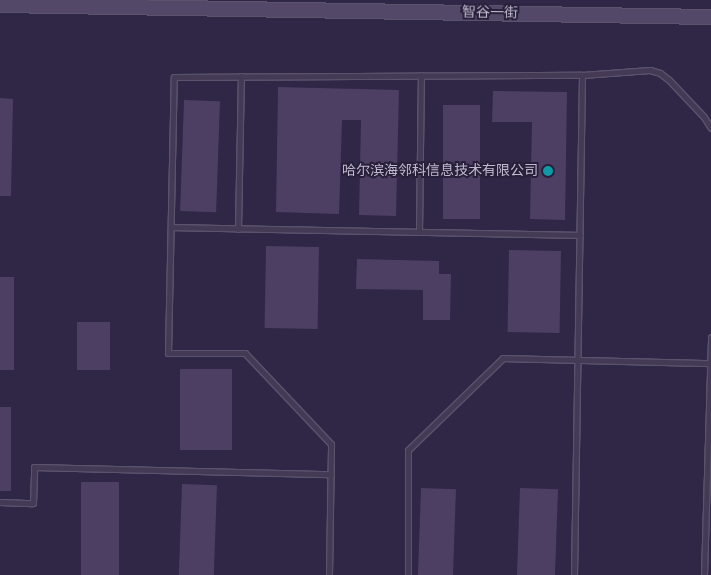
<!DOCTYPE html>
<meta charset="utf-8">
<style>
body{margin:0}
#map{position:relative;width:711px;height:575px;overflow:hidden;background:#302646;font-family:Rubik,"Noto Sans SC",sans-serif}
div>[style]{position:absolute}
.building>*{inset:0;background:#4c3f63;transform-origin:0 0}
.roads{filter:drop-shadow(1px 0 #5b536c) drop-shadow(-1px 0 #5b536c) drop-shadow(0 1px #5b536c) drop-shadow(0 -1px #5b536c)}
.lane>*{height:5px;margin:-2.5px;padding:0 2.5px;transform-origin:2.5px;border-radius:2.5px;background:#443a55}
.secondary>*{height:14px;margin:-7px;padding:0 7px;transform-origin:7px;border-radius:7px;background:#544868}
.dots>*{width:14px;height:14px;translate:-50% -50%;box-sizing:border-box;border:2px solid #281f3a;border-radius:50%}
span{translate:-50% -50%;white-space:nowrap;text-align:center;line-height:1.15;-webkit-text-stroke:4px #281f3a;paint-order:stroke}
.street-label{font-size:14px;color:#c0b8ce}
.poi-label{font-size:14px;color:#c0b8ce}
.right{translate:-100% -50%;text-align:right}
</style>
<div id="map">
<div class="building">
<i style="clip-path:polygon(278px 87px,399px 90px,396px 216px,359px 215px,361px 120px,342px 120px,339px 214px,276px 212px)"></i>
<i style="clip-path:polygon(493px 91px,567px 92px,565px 220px,530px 219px,532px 122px,492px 122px)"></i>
<i style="clip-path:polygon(0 98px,13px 99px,11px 196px,0 196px)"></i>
<i style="left:184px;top:100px;width:36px;height:111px;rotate:2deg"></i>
<i style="left:443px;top:105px;width:37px;height:114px"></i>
<i style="left:266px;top:246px;width:53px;height:82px;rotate:1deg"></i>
<i style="left:509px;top:250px;width:52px;height:82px;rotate:1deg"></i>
<i style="clip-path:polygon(357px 259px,439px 261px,439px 274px,451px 274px,450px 320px,423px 320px,423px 290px,356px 289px)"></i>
<i style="left:0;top:277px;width:14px;height:93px"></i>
<i style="left:77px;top:322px;width:33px;height:48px"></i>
<i style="left:180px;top:369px;width:52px;height:81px"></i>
<i style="left:0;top:407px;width:11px;height:84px"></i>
<i style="left:81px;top:482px;width:38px;height:93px"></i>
<i style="left:182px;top:484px;width:35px;height:91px;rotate:2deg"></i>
<i style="left:421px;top:488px;width:35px;height:87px;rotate:2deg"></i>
<i style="left:520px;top:488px;width:38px;height:87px;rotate:2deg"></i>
</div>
<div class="roads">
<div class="lane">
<i style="left:171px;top:227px;width:409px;rotate:1.1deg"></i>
<i style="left:238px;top:229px;width:153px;rotate:-88.9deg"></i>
<i style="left:419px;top:232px;width:157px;rotate:-89.3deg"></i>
<i style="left:0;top:502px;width:33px;rotate:2deg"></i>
<i style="left:33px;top:503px;width:36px;rotate:-88deg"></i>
<i style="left:34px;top:467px;width:297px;rotate:1.4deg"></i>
<i style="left:329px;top:575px;width:131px;rotate:-89.1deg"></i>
<i style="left:331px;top:444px;width:125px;rotate:-133.4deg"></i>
<i style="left:245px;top:353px;width:77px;rotate:180deg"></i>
<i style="left:168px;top:353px;width:276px;rotate:-88.8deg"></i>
<i style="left:174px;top:77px;width:408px;rotate:-0.3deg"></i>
<i style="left:582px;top:75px;width:68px;rotate:-4.2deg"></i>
<i style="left:650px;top:70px;width:10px;rotate:17deg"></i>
<i style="left:660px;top:73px;width:11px;rotate:38deg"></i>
<i style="left:669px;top:80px;width:51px;rotate:46.6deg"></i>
<i style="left:704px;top:117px;width:13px;rotate:58deg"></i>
<i style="left:408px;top:575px;width:125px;rotate:-90deg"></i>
<i style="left:408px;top:450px;width:132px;rotate:-44.1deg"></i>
<i style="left:503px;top:358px;width:208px;rotate:1.4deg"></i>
<i style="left:574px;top:575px;width:500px;rotate:-89.08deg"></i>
<i style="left:704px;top:575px;width:238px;rotate:-88.3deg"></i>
</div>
<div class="secondary">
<i style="left:0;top:5px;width:711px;rotate:0.97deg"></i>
</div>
</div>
<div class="dots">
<i style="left:548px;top:171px;background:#0f9aa8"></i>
</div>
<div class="street-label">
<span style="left:490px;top:13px;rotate:1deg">智谷一街</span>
</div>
<div class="poi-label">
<span class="right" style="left:538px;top:171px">哈尔滨海邻科信息技术有限公司</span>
</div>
</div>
